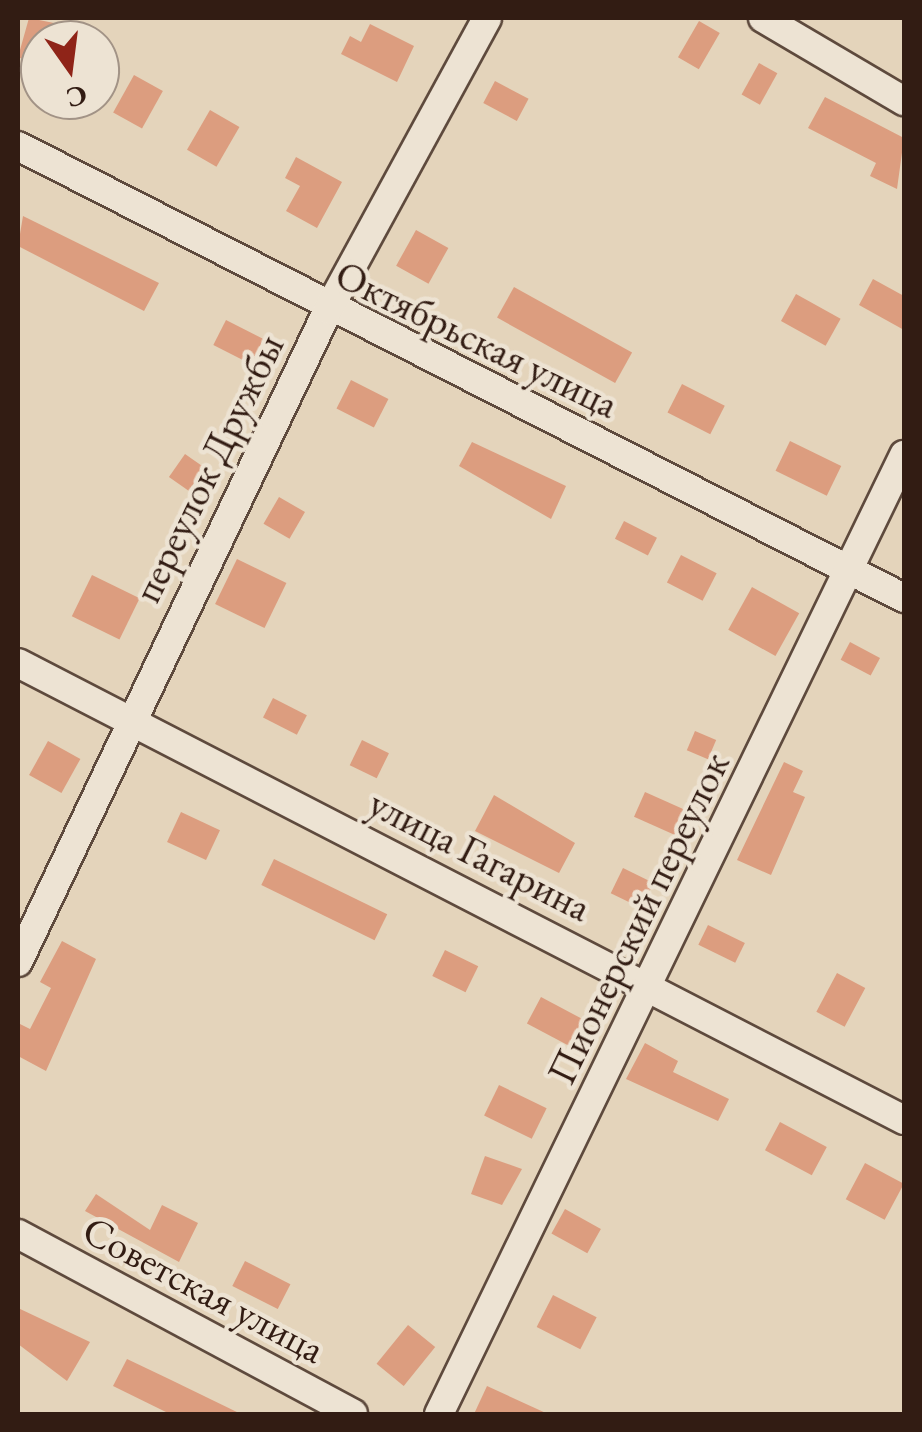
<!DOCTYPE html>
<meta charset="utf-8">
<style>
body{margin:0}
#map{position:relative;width:922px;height:1432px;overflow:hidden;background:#e4d4bb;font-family:"EB Garamond",serif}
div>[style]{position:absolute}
.building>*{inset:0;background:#dc9d7f;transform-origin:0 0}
.roads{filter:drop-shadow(2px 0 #5e4a3d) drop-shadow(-2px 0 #5e4a3d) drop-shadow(0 2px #5e4a3d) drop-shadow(0 -2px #5e4a3d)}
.minor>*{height:28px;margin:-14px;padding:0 14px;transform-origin:14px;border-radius:14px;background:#ede3d3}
span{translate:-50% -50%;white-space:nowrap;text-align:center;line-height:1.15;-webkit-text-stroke:9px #ede3d3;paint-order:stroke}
.street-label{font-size:40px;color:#321c13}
.frame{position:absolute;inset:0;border:20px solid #321c13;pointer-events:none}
.north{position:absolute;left:20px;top:20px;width:100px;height:100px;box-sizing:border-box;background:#ede3d3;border:2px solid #a29386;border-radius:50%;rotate:166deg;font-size:28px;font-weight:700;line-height:40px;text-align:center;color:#321c13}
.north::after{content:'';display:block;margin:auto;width:35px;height:45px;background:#8f2418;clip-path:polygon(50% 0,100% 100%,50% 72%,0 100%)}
</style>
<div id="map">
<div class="building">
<i style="clip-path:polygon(29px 18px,64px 25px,58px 40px,40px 40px,40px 67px,18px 57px)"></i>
<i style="left:699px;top:21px;width:24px;height:42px;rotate:30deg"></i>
<i style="clip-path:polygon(370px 24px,414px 46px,397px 82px,341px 54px,350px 36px,361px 42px)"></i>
<i style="left:759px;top:63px;width:21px;height:36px;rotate:29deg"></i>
<i style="left:134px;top:75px;width:33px;height:43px;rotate:29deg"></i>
<i style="left:495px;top:81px;width:38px;height:25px;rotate:28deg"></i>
<i style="clip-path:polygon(825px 97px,904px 138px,897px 189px,870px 176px,876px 163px,808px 128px)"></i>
<i style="left:210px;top:110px;width:34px;height:46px;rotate:30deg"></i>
<i style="clip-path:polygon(296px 157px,342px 182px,317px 228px,286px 211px,300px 186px,285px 178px)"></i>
<i style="clip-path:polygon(23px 216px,159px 283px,144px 311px,18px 246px)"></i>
<i style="left:416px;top:230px;width:37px;height:41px;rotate:29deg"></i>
<i style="clip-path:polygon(873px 279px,904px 296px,904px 330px,859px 305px)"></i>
<i style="left:514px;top:287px;width:135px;height:35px;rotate:29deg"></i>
<i style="left:796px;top:294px;width:51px;height:31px;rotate:29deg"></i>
<i style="left:226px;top:320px;width:42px;height:28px;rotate:27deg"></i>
<i style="left:351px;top:380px;width:42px;height:32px;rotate:27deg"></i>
<i style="left:682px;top:384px;width:48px;height:32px;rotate:27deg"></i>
<i style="left:790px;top:441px;width:57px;height:33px;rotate:26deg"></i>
<i style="clip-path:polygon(472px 442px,566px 486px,551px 519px,459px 466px)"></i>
<i style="left:185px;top:454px;width:24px;height:28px;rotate:35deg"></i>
<i style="left:279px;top:497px;width:30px;height:31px;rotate:30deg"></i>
<i style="left:624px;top:521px;width:37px;height:20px;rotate:27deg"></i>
<i style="left:681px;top:555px;width:40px;height:31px;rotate:27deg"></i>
<i style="left:237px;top:559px;width:55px;height:50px;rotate:26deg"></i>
<i style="left:92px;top:575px;width:53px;height:46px;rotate:26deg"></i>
<i style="left:752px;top:587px;width:54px;height:49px;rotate:29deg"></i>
<i style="left:850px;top:642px;width:34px;height:20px;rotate:28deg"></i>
<i style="left:273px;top:698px;width:38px;height:22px;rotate:27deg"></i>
<i style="left:695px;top:731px;width:23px;height:21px;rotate:23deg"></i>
<i style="left:362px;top:740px;width:30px;height:28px;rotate:26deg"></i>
<i style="left:48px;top:741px;width:37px;height:39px;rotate:29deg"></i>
<i style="clip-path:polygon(784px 762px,803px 771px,793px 792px,805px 797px,771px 875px,737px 860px)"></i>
<i style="left:645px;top:792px;width:46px;height:27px;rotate:24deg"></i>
<i style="clip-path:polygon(494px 795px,575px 843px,559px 873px,475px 831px)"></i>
<i style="left:181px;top:812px;width:43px;height:33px;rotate:25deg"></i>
<i style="left:274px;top:859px;width:126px;height:29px;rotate:26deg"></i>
<i style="left:623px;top:868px;width:34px;height:28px;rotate:26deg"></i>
<i style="left:708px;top:925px;width:41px;height:22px;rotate:26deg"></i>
<i style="clip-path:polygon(62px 941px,96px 959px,46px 1071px,18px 1056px,18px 1023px,30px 1029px,51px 988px,40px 982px)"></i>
<i style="left:445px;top:950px;width:37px;height:29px;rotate:26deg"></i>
<i style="left:837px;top:973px;width:32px;height:44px;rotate:28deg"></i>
<i style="left:541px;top:997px;width:54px;height:30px;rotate:28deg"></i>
<i style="clip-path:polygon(645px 1043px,678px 1061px,673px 1072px,729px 1099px,718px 1121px,626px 1079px)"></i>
<i style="left:499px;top:1085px;width:53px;height:34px;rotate:26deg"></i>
<i style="left:780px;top:1122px;width:53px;height:32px;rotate:28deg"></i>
<i style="clip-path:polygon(485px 1156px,522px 1169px,502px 1205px,471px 1194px)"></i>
<i style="left:865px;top:1163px;width:44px;height:41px;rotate:28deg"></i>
<i style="clip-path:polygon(96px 1194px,150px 1230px,162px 1205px,198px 1223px,179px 1262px,85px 1211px)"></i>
<i style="left:565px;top:1209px;width:41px;height:28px;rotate:29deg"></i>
<i style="left:245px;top:1261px;width:51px;height:28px;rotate:27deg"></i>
<i style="left:553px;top:1295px;width:49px;height:36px;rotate:27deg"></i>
<i style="clip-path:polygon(18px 1308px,90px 1342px,67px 1381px,18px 1344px)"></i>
<i style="left:408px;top:1325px;width:35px;height:50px;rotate:39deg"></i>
<i style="clip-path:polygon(127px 1359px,169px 1379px,241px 1414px,170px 1414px,113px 1386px)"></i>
<i style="clip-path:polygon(487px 1386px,548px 1414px,474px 1414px)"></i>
</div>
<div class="roads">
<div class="minor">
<i style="left:763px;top:18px;width:164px;rotate:30.5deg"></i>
<i style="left:18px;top:146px;width:995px;rotate:27.03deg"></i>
<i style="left:18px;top:663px;width:997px;rotate:27.28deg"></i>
<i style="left:18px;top:962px;width:722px;rotate:-64.57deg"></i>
<i style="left:328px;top:310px;width:332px;rotate:-61.4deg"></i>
<i style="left:18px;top:1234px;width:380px;rotate:28.2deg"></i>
<i style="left:439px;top:1414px;width:1066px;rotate:-64.13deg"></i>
</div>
</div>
<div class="street-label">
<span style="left:477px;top:339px;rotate:26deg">Октябрьская улица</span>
<span style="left:208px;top:468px;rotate:-64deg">переулок Дружбы</span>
<span style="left:480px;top:855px;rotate:27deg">улица Гагарина</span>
<span style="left:638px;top:918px;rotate:-64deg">Пионерский переулок</span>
<span style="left:204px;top:1289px;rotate:28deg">Советская улица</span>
</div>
<div class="frame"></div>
<div class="north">С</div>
</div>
